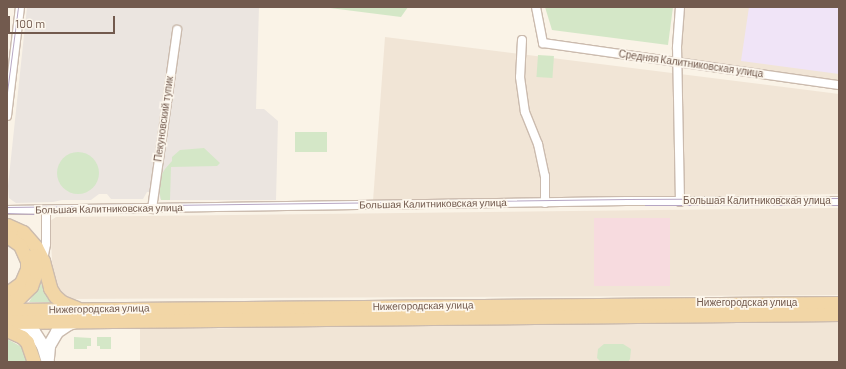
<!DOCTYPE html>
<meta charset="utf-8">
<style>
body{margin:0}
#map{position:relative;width:846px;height:369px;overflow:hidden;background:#faf3e7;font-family:Barlow,sans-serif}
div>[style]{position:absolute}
.residential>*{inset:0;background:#f1e5d6}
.industrial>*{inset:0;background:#ebe5e0}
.education>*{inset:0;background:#f0e4f7}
.medical>*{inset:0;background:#f7dbdf;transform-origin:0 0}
.green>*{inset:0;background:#d4e7c7;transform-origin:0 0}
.round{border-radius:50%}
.roads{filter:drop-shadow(1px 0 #cbbbae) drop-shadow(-1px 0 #cbbbae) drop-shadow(0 1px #cbbbae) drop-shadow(0 -1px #cbbbae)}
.street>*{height:8px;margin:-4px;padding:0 4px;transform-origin:4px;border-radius:4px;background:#fff}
.secondary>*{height:12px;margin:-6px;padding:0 6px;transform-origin:6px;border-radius:6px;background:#fff}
.primary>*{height:13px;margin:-6.5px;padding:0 6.5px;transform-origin:6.5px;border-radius:6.5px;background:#f2d6a6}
.tram>*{height:1px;margin:-0.5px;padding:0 0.5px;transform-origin:0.5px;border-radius:0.5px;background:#b6a6c3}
span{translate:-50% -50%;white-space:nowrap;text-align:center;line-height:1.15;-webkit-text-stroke:3.5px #fdf7ed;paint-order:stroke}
.street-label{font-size:10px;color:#725a4e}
.frame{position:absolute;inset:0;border:8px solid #725a4e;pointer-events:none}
.scale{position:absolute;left:8px;top:16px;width:107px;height:18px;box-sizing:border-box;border:2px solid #725a4e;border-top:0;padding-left:5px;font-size:12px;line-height:14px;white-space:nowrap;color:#725a4e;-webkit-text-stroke:3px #fdf7ed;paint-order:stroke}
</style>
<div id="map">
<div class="residential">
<i style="clip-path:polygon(684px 7px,839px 7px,839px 81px,682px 58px,680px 54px)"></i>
<i style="clip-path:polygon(385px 37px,839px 94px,839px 194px,373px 201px)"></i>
<i style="clip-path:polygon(839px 208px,839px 295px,65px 299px,59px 295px,53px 279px,50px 221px,56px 217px)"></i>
<i style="clip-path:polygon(839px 320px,839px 362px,140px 362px,140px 327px,165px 326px,182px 329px,239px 328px,252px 326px,495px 323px,517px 325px,583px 324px,598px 321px)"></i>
</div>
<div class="industrial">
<i style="clip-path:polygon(27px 7px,259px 7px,256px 109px,264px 109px,278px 121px,276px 200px,161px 200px,157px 192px,147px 192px,143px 199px,111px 199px,107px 194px,99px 194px,91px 200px,62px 200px,53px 202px,16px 203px,13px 201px,9px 198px,8px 186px)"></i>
</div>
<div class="education">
<i style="clip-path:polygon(749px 7px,839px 7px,839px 74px,741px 61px)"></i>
</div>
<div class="medical">
<i style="left:594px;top:218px;width:76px;height:68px"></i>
</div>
<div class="green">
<i style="clip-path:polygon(322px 7px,408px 7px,401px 17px)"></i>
<i style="clip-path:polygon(545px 7px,673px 7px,668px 45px,552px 30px)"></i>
<i style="left:538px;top:55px;width:16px;height:22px;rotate:4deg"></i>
<i style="left:327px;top:132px;width:20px;height:32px;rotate:90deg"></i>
<i style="clip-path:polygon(204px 148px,220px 163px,217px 166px,171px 167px,170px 200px,161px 200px,158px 185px,159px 179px,165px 169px,172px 161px,172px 157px,180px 150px)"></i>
<i class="round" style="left:57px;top:152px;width:42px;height:42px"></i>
<i style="clip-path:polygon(40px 284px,41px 284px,52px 302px,29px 302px)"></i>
<i style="clip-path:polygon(74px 337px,91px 338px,91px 346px,87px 346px,87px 349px,74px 349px)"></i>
<i style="clip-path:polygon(97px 337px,111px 337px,111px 349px,100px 349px,100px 346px,97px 346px)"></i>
<i style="clip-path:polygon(7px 339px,22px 347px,27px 362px,7px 362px)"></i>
<i style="clip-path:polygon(604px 344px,623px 344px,631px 349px,630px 359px,628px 362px,601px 362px,597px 358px,598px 349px)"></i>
</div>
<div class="roads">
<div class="street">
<i style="left:536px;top:7px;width:37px;rotate:79deg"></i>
<i style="left:543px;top:43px;width:299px;rotate:8.1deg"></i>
<i style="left:522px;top:40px;width:37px;rotate:93deg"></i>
<i style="left:520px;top:77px;width:35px;rotate:82deg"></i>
<i style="left:525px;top:112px;width:35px;rotate:68deg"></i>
<i style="left:538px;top:144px;width:33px;rotate:78deg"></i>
<i style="left:545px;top:176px;width:27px;rotate:90deg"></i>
<i style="left:7px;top:116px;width:110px;rotate:-83.2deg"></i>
<i style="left:680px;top:202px;width:155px;rotate:-91.1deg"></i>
<i style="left:677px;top:47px;width:40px;rotate:-85.7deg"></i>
<i style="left:152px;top:209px;width:181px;rotate:-82deg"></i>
<i style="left:7px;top:210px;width:619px;rotate:-0.83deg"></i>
<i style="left:626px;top:201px;width:213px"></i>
<i style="left:43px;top:260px;width:16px;rotate:-79deg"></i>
<i style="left:46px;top:244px;width:34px;rotate:-90deg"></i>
</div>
<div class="secondary">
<i style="left:15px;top:323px;width:14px;rotate:17deg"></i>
<i style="left:28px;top:327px;width:8px;rotate:40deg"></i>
<i style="left:34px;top:332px;width:17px;rotate:57deg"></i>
<i style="left:43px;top:346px;width:17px;rotate:73deg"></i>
<i style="left:48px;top:358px;width:12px;rotate:-85deg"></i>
<i style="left:49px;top:346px;width:16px;rotate:-60deg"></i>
<i style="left:57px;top:332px;width:14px;rotate:-34deg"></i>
<i style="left:69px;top:324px;width:7px;rotate:-16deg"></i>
</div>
<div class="primary">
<i style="left:7px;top:225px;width:17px;rotate:24deg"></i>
<i style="left:23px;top:232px;width:20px;rotate:49deg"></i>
<i style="left:36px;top:247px;width:16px;rotate:63deg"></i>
<i style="left:43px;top:261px;width:28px;rotate:75deg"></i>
<i style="left:50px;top:288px;width:9px;rotate:58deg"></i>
<i style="left:55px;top:296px;width:9px;rotate:41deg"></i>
<i style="left:62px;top:302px;width:16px;rotate:22deg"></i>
<i style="left:7px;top:236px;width:16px;rotate:35deg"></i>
<i style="left:20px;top:245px;width:17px;rotate:66deg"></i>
<i style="left:27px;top:261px;width:8px;rotate:90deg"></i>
<i style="left:27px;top:269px;width:15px;rotate:113deg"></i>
<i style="left:21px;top:283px;width:17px;rotate:144deg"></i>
<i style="left:7px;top:303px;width:10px;rotate:-17deg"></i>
<i style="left:17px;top:300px;width:20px;rotate:-45deg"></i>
<i style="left:31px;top:286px;width:15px;rotate:-70deg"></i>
<i style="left:36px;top:272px;width:17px;rotate:-97deg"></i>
<i style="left:7px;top:310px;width:832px;rotate:-0.48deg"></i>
<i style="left:7px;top:322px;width:832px;rotate:-0.55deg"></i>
<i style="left:7px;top:330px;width:17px;rotate:25deg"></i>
<i style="left:22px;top:337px;width:7px;rotate:45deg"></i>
<i style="left:27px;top:342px;width:21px;rotate:71deg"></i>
</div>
</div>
<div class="tram">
<i style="left:7px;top:92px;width:86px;rotate:-82.6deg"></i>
<i style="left:645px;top:205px;width:194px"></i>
<i style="left:7px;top:207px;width:620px;rotate:-0.74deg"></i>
<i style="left:627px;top:199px;width:212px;rotate:-0.3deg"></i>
<i style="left:7px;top:213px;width:28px;rotate:2deg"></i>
</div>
<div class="street-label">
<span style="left:691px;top:64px;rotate:8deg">Средняя Калитниковская улица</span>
<span style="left:164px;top:119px;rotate:-82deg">Пекуновский тупик</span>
<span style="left:757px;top:201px">Большая Калитниковская улица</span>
<span style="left:433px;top:204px;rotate:-1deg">Большая Калитниковская улица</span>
<span style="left:109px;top:209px;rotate:-1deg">Большая Калитниковская улица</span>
<span style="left:747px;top:303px">Нижегородская улица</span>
<span style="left:423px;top:306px;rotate:-1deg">Нижегородская улица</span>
<span style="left:99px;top:309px;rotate:-1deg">Нижегородская улица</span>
</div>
<div class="frame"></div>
<div class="scale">100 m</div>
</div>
